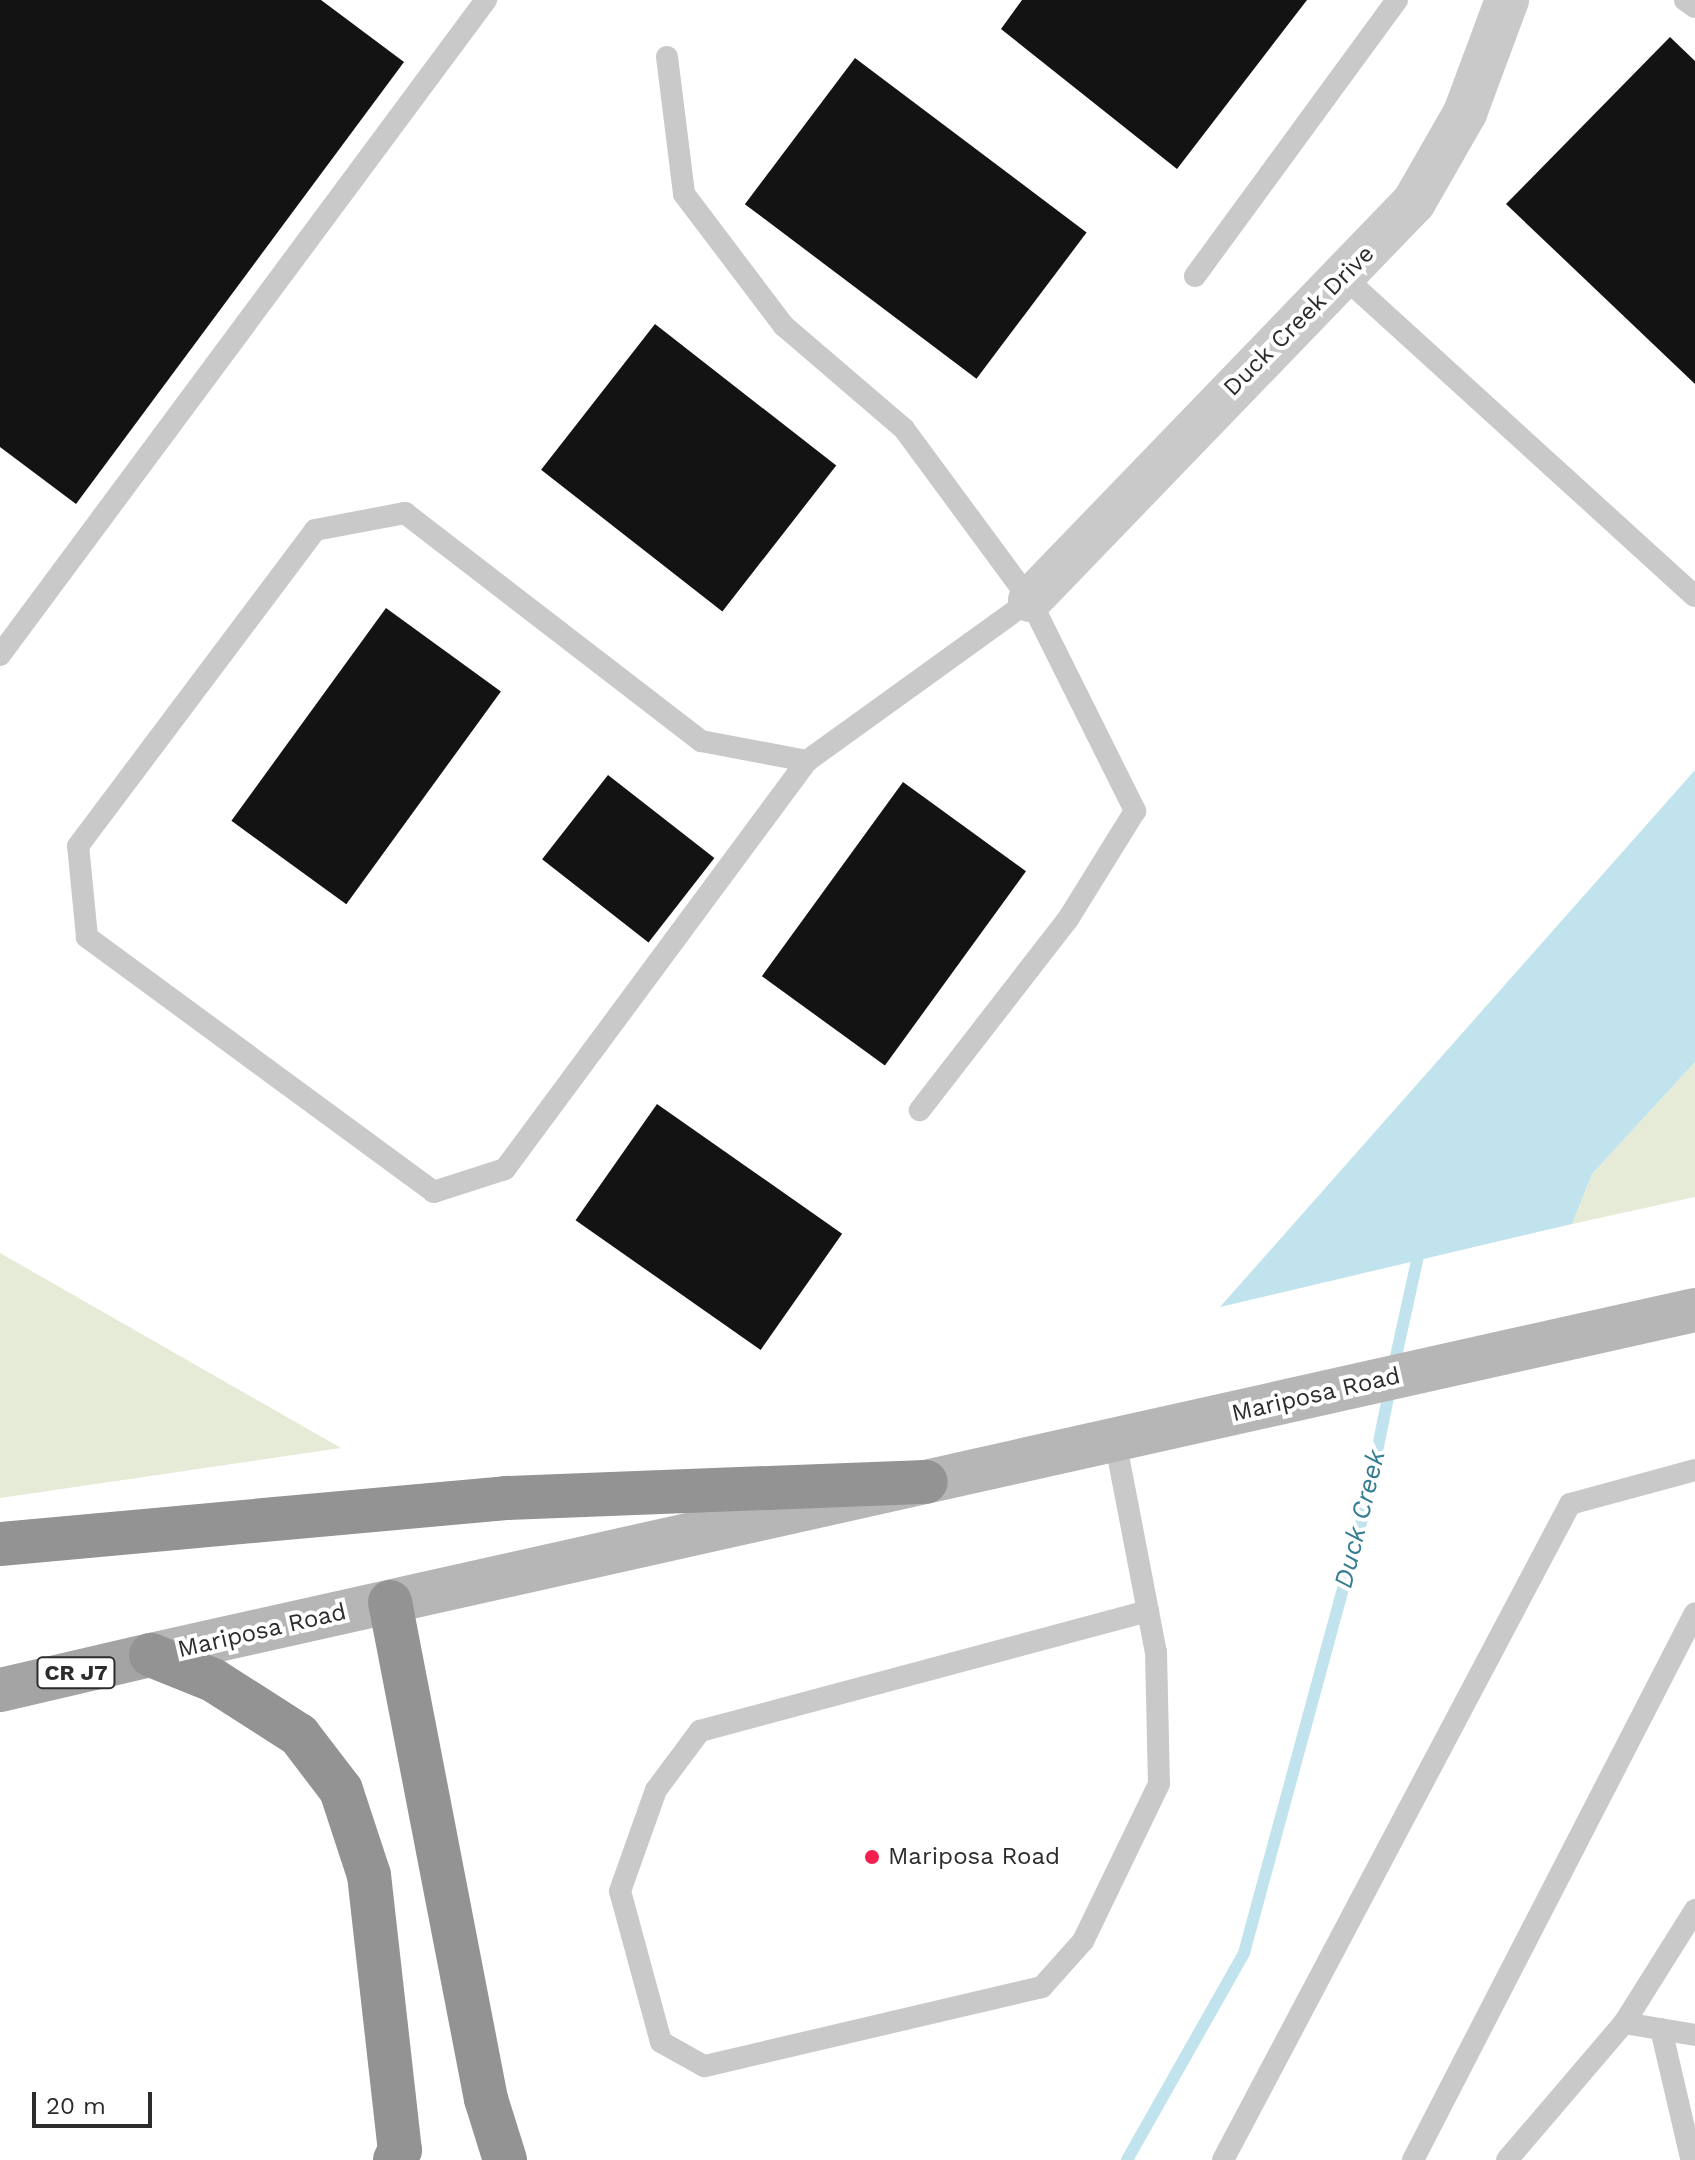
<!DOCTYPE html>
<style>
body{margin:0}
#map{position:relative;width:1695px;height:2160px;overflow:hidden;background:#fff;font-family:"Work Sans",sans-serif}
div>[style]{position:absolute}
.green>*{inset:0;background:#e5ebd7}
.water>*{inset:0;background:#c1e3ed}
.stream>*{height:12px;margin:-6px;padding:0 6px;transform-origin:6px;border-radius:6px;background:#c1e3ed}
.building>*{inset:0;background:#131313;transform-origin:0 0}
.lane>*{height:22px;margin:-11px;padding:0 11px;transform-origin:11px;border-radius:11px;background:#c9c9c9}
.street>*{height:44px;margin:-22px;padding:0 22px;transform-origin:22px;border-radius:22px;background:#c9c9c9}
.secondary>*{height:44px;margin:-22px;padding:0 22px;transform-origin:22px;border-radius:22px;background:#b6b6b6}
.primary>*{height:44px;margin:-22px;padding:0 22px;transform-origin:22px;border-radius:22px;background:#a4a4a4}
.highway>*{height:44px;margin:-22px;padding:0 22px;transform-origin:22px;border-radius:22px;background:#939393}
.dots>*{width:22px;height:22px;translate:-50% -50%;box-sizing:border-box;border:4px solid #fff;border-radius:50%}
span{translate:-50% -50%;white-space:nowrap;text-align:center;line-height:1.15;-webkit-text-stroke:8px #fff;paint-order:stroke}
.shield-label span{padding:2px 6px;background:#fff;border:2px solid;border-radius:6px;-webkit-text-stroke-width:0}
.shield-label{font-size:22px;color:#2c2c2c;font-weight:700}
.street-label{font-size:24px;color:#2c2c2c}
.poi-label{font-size:24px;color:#2c2c2c}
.left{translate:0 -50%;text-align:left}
.water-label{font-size:26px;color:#357d93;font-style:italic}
.scale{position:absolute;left:32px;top:2092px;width:120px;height:36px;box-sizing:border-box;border:4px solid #2c2c2c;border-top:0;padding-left:10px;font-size:24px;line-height:28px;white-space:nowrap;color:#2c2c2c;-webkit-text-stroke:6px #fff;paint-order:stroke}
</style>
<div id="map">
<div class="green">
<i style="clip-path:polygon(1695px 1062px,1695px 1197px,1572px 1224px,1592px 1174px)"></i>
<i style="clip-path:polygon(0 1253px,341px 1448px,0 1498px)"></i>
</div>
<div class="water">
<i style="clip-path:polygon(1695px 770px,1695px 1062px,1592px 1174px,1572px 1224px,1220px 1307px)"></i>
</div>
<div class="stream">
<i style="left:1393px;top:1370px;width:126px;rotate:-77.6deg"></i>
<i style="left:1127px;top:2160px;width:238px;rotate:-60.5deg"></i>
<i style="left:1244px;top:1953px;width:469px;rotate:-74.8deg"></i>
<i style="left:1367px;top:1500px;width:114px;rotate:-78.4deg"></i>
</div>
<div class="building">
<i style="clip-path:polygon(0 0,321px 0,404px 62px,76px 504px,0 447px)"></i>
<i style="clip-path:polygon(1022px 0,1307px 0,1177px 169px,1001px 29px)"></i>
<i style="clip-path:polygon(1670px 37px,1695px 61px,1695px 384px,1506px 204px)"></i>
<i style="left:855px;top:58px;width:290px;height:183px;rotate:37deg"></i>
<i style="left:655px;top:324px;width:230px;height:185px;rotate:38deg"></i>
<i style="left:386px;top:608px;width:142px;height:263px;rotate:36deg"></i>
<i style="left:608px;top:775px;width:135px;height:107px;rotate:38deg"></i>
<i style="left:903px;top:782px;width:152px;height:240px;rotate:36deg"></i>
<i style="left:657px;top:1104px;width:226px;height:142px;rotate:35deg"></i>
</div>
<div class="lane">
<i style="left:1685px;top:0;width:12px;rotate:35deg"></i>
<i style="left:667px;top:57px;width:138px;rotate:82.9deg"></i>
<i style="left:684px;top:194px;width:166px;rotate:52.9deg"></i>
<i style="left:784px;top:326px;width:158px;rotate:40.6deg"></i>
<i style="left:904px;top:429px;width:212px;rotate:53.6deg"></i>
<i style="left:1030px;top:600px;width:236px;rotate:63.5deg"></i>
<i style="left:1135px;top:811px;width:127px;rotate:121.8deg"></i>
<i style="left:1068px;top:919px;width:242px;rotate:127.8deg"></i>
<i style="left:1195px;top:276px;width:342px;rotate:-53.8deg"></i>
<i style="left:1344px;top:277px;width:474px;rotate:42.3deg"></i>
<i style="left:0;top:655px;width:816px;rotate:-53.43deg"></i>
<i style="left:807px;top:761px;width:508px;rotate:126.51deg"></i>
<i style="left:505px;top:1169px;width:75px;rotate:162.1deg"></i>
<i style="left:434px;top:1192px;width:431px;rotate:-143.7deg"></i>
<i style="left:87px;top:937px;width:91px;rotate:-95.6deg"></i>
<i style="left:78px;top:846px;width:395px;rotate:-53.1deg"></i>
<i style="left:315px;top:530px;width:92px;rotate:-10.7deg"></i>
<i style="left:405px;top:513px;width:374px;rotate:37.6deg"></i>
<i style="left:701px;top:741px;width:108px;rotate:10.7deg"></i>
<i style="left:807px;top:761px;width:275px;rotate:-35.8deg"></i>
<i style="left:1115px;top:1440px;width:216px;rotate:79.1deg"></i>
<i style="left:1156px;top:1652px;width:132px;rotate:88.7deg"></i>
<i style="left:1159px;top:1784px;width:174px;rotate:115.8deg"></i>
<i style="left:1083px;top:1941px;width:62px;rotate:131.7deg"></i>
<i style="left:1042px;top:1987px;width:347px;rotate:166.8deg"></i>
<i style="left:704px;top:2066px;width:49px;rotate:-150.8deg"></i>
<i style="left:661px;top:2042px;width:156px;rotate:-105.2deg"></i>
<i style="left:620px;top:1891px;width:107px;rotate:-70.4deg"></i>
<i style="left:656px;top:1790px;width:74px;rotate:-53.3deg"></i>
<i style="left:700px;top:1731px;width:464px;rotate:-15deg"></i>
<i style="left:1695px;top:1910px;width:133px;rotate:122.1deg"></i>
<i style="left:1624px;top:2023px;width:72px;rotate:9.6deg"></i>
<i style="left:1661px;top:2029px;width:132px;rotate:76.9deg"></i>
<i style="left:1223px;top:2160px;width:742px;rotate:-62.12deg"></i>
<i style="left:1570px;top:1504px;width:130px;rotate:-15.2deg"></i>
<i style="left:1413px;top:2160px;width:615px;rotate:-62.73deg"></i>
<i style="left:1507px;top:2160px;width:180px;rotate:-49.5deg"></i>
</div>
<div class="street">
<i style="left:1030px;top:600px;width:553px;rotate:-46.03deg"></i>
<i style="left:1414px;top:202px;width:103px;rotate:-60.2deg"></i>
<i style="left:1465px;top:113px;width:121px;rotate:-69.6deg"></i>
</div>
<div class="secondary">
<i style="left:151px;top:1655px;width:1582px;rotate:-12.6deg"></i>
</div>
<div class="primary">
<i style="left:0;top:1690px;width:155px;rotate:-13.1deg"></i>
</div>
<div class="highway">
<i style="left:0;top:1544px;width:508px;rotate:-5.19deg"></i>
<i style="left:506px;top:1498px;width:420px;rotate:-2.2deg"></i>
<i style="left:390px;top:1602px;width:506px;rotate:79.07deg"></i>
<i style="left:486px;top:2099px;width:64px;rotate:72.7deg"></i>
<i style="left:151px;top:1655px;width:67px;rotate:22deg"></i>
<i style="left:213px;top:1680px;width:102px;rotate:32.6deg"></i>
<i style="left:299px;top:1735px;width:69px;rotate:52.6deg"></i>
<i style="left:341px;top:1790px;width:89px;rotate:71.8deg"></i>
<i style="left:369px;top:1875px;width:277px;rotate:83.6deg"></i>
<i style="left:400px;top:2150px;width:11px;rotate:117deg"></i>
</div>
<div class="dots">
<i style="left:872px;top:1857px;background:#f21f4f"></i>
</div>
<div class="shield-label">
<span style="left:76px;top:1673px">CR J7</span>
</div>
<div class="street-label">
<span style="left:1299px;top:321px;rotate:-45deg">Duck Creek Drive</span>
<span style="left:1316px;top:1395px;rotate:-13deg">Mariposa Road</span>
<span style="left:262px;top:1631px;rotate:-13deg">Mariposa Road</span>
</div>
<div class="poi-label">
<span class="left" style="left:888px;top:1857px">Mariposa Road</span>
</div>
<div class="water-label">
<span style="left:1360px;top:1519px;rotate:-76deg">Duck Creek</span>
</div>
<div class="scale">20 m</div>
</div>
